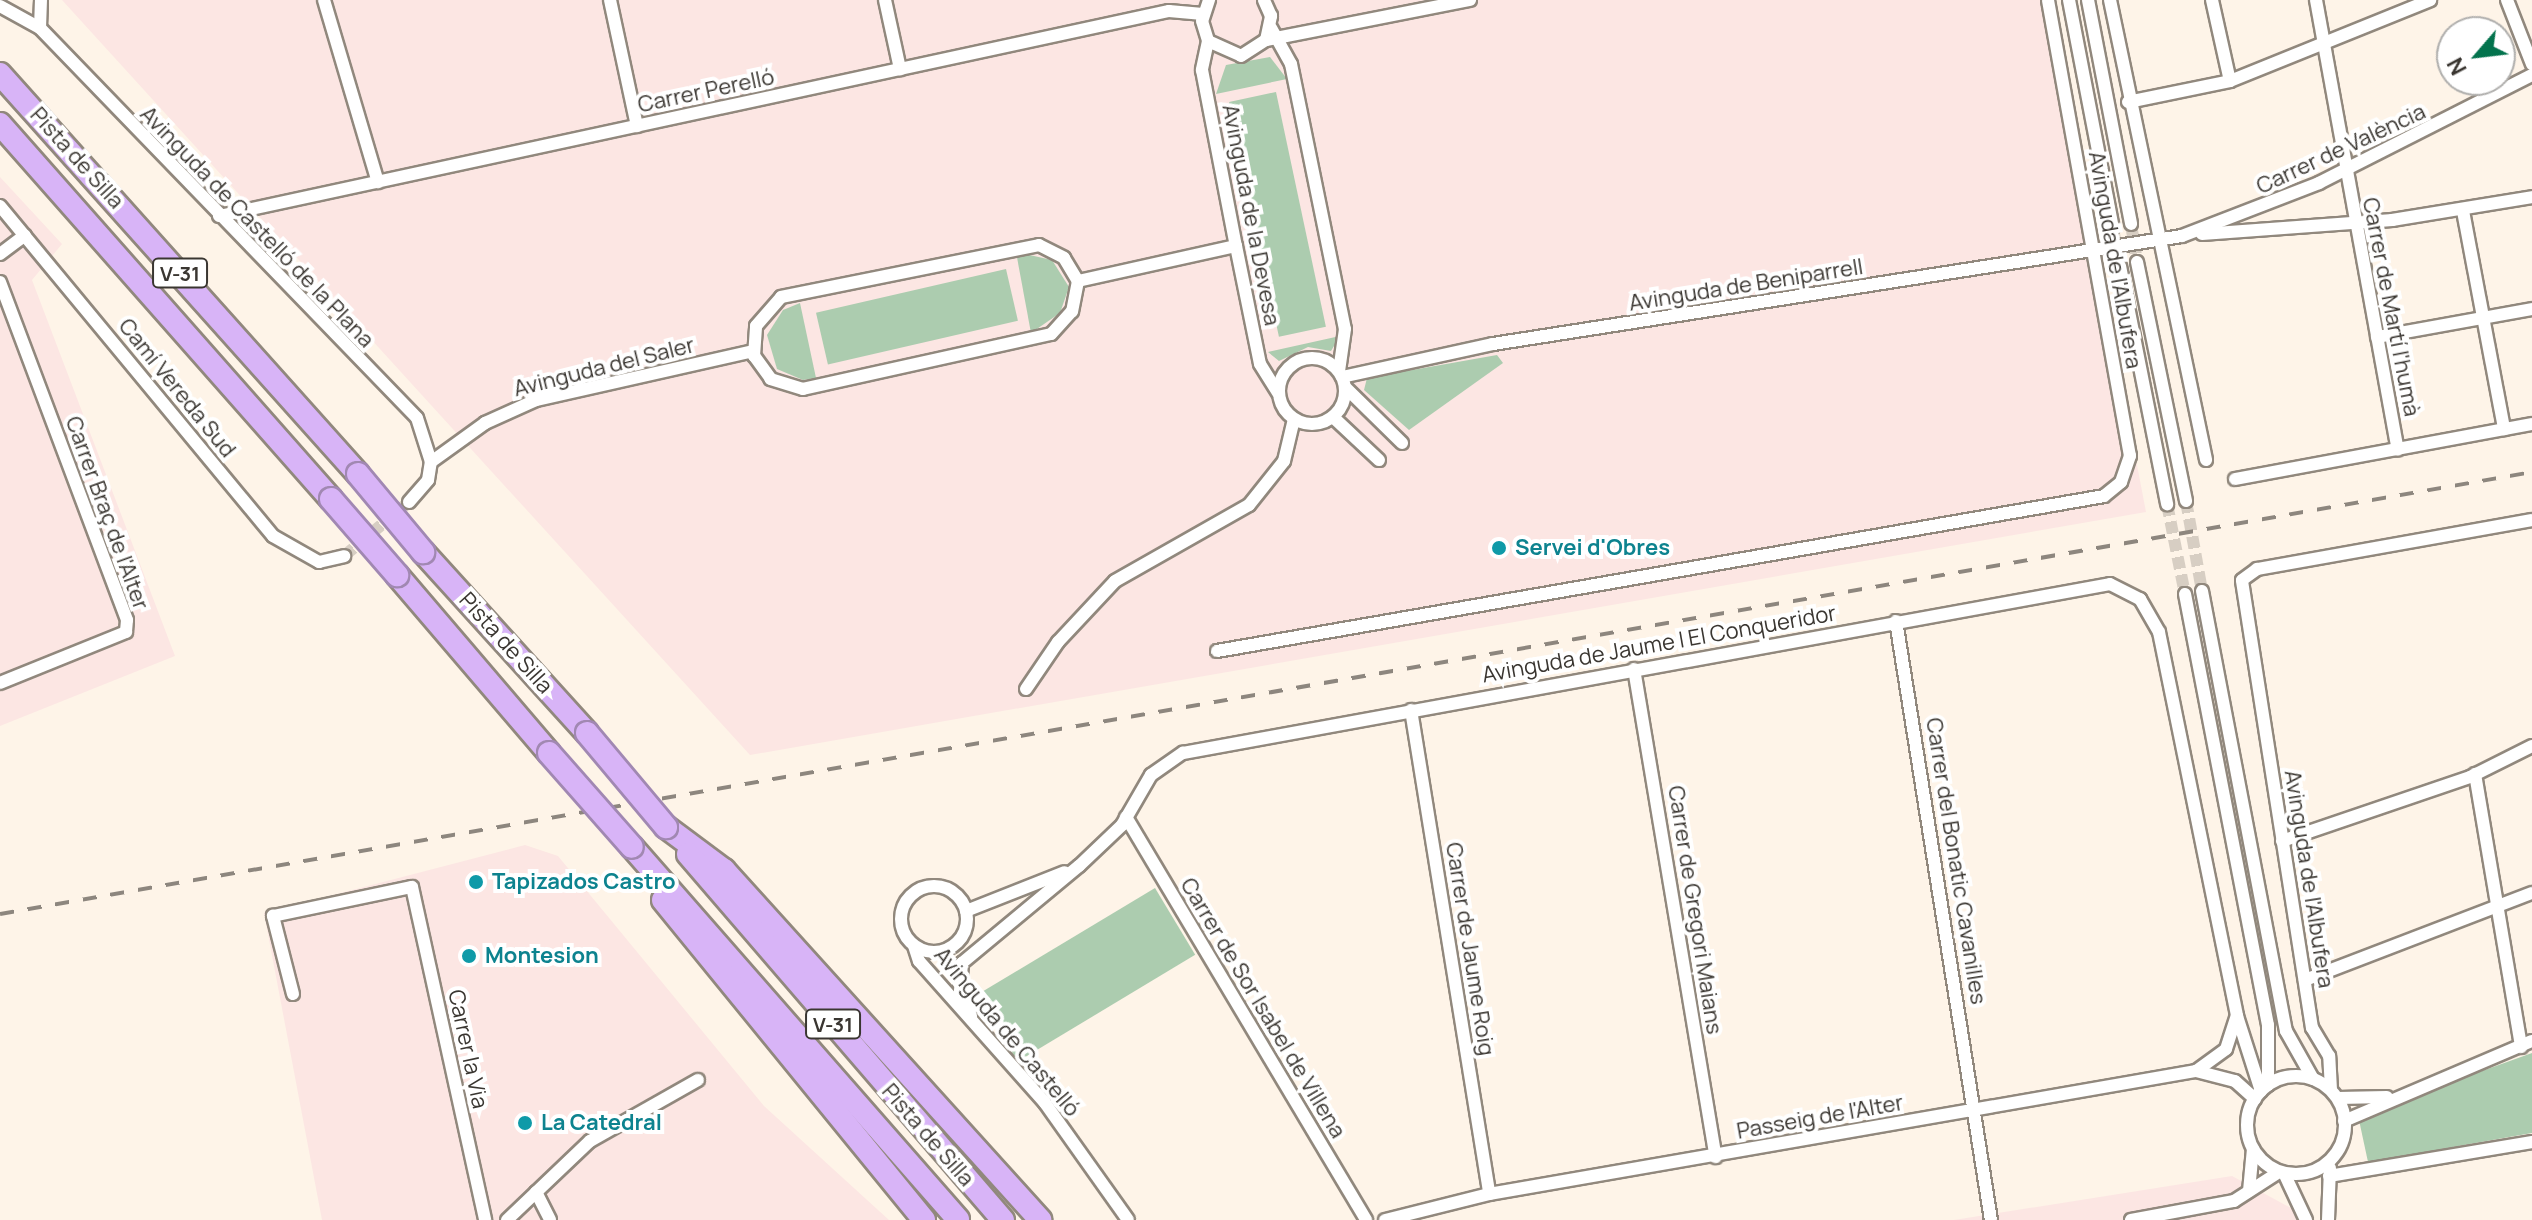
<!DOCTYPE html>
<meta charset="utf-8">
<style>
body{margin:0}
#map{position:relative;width:2532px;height:1220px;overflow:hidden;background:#fef4e8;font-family:Manrope,sans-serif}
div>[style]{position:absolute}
.industrial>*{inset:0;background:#fce6e3}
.green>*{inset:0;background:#acccaf;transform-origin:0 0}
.street-tunnel>*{height:12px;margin-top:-6px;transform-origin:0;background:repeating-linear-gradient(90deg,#d7cec3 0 12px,transparent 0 18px)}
.roads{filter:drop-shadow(2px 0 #91887d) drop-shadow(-2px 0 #91887d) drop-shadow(0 2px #91887d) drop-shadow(0 -2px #91887d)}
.street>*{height:12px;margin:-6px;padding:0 6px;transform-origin:6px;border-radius:6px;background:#fff}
.street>.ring{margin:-6px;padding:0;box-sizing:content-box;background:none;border:12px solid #fff;border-radius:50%}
.highway>*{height:22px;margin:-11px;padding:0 11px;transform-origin:11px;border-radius:11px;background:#d8b4f7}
.rail>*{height:4px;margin-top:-2px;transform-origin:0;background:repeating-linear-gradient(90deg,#8d867e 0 14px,transparent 0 28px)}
.bridges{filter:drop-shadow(2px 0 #a188b2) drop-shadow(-2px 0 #a188b2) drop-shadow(0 2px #a188b2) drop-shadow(0 -2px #a188b2)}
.highway-bridge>*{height:22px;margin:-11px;padding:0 11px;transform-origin:11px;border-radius:11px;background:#d8b4f7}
.dots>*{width:22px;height:22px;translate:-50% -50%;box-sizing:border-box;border:4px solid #fff;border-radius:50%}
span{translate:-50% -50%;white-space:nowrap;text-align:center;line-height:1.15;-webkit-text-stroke:8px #fff;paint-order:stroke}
.shield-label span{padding:2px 6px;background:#fff;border:2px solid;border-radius:6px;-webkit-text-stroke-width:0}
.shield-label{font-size:20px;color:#3a3631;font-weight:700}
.street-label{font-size:22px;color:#3a3631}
.culture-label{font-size:22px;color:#0d838f;font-weight:700}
.left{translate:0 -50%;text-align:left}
.north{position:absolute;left:2436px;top:16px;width:80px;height:80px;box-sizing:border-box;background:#fff;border:2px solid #b0afad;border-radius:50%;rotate:242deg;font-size:22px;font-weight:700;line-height:32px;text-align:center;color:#3a3631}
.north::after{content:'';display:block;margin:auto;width:28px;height:36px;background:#03734d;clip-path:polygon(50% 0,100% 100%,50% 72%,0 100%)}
</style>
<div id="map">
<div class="industrial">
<i style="clip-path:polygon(62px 0,2048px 0,2146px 512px,750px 755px)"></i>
<i style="clip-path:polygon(0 177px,62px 244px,32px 280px,175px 656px,0 726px)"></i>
<i style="clip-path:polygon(525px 845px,558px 856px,764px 1106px,889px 1220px,322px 1220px,264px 913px)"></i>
<i style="clip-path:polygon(2232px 1176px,2313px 1220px,1954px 1220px)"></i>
</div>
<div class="green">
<i style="clip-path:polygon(1270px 57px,1287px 79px,1216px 94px,1226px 65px)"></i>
<i style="left:1276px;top:92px;width:240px;height:48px;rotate:78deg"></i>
<i style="clip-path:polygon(1016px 252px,1052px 260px,1069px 287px,1060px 313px,1031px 333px)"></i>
<i style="left:1006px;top:269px;width:53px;height:195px;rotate:77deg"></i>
<i style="clip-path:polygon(800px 303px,816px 378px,803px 380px,777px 369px,767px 335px,783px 310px)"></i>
<i style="clip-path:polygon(1340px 336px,1331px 351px,1308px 347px,1279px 361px,1268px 352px)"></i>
<i style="clip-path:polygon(1497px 355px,1503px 363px,1409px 430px,1364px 390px,1367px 378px)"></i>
<i style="left:1155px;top:888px;width:78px;height:207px;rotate:59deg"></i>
<i style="clip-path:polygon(2532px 1053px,2532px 1133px,2368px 1162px,2359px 1120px,2368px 1112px)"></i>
</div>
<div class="street-tunnel">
<i style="left:2131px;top:224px;width:38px;rotate:81deg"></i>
<i style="left:2113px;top:228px;width:39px;rotate:80deg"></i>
<i style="left:2186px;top:501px;width:91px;rotate:79.9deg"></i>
<i style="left:2167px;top:504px;width:92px;rotate:78.7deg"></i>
<i style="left:344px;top:556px;width:85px;rotate:-39.7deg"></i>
</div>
<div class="roads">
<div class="street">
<i style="left:324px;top:0;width:190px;rotate:73.5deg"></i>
<i style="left:610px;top:0;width:129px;rotate:77.9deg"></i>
<i style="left:885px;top:0;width:71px;rotate:77.7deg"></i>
<i style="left:1209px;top:0;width:22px;rotate:108deg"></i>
<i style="left:1202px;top:21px;width:21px;rotate:73deg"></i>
<i style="left:1208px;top:41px;width:36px;rotate:24deg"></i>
<i style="left:1241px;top:56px;width:30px;rotate:-33deg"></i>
<i style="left:1266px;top:40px;width:25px;rotate:-78deg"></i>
<i style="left:1271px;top:16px;width:17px;rotate:-114deg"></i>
<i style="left:2069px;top:0;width:232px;rotate:79.1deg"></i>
<i style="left:2088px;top:0;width:228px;rotate:79.1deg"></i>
<i style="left:2110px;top:0;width:470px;rotate:78.2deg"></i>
<i style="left:2212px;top:0;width:83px;rotate:77.5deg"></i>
<i style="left:2316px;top:0;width:457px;rotate:79.7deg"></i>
<i style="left:2507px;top:0;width:69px;rotate:68.7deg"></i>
<i style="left:0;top:6px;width:46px;rotate:28.8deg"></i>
<i style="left:40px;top:28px;width:28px;rotate:-88deg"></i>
<i style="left:40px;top:28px;width:542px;rotate:45.97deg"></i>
<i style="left:417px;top:418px;width:46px;rotate:72.3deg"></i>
<i style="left:1271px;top:28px;width:41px;rotate:60.9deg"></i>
<i style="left:1291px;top:64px;width:270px;rotate:78.5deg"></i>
<i style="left:1345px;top:329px;width:42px;rotate:98.1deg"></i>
<i style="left:1266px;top:40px;width:208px;rotate:-11.1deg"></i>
<i style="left:1208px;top:41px;width:30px;rotate:102deg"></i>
<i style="left:1202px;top:70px;width:179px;rotate:79.1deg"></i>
<i style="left:1236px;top:246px;width:120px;rotate:78.5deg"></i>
<i style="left:1260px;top:364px;width:34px;rotate:58deg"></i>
<i style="left:2128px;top:102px;width:104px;rotate:-11.6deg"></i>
<i style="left:2230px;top:81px;width:216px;rotate:-22deg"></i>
<i style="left:0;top:206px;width:428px;rotate:50.4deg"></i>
<i style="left:273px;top:536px;width:53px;rotate:29.5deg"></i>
<i style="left:319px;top:562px;width:26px;rotate:-13deg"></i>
<i style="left:2463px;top:211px;width:222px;rotate:79.3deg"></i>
<i style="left:219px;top:216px;width:972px;rotate:-12.18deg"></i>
<i style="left:1169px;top:11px;width:34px;rotate:5deg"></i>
<i style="left:2202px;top:234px;width:191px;rotate:-4.2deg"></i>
<i style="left:2392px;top:220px;width:142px;rotate:-9.3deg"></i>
<i style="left:1039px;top:245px;width:28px;rotate:27deg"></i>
<i style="left:1064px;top:258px;width:27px;rotate:59deg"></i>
<i style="left:1078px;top:281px;width:31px;rotate:101deg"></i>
<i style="left:1072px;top:311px;width:31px;rotate:132deg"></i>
<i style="left:1051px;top:334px;width:254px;rotate:167.5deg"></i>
<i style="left:803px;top:389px;width:34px;rotate:-163deg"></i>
<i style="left:771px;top:379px;width:29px;rotate:-126deg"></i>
<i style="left:754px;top:356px;width:30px;rotate:-86deg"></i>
<i style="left:756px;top:326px;width:38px;rotate:-49deg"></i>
<i style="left:781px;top:297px;width:263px;rotate:-11.4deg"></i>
<i style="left:0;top:254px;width:31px;rotate:-37deg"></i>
<i style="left:2137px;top:262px;width:244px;rotate:78.4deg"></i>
<i style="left:2120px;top:266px;width:243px;rotate:78.8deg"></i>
<i style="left:1078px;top:281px;width:162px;rotate:-12.5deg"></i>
<i style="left:0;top:282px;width:361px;rotate:69.4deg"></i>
<i style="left:127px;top:620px;width:12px;rotate:95deg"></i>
<i style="left:126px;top:632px;width:136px;rotate:158deg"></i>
<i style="left:2377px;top:337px;width:158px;rotate:-10.2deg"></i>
<i class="ring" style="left:1279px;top:358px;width:54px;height:54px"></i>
<i style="left:1342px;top:377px;width:155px;rotate:-12.3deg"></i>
<i style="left:1493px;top:344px;width:697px;rotate:-8.91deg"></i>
<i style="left:2182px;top:236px;width:147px;rotate:-21.1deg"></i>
<i style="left:2319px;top:183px;width:239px;rotate:-26.9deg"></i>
<i style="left:1345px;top:387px;width:80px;rotate:44.5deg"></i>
<i style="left:1333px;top:417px;width:63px;rotate:43.1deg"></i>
<i style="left:2235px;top:479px;width:302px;rotate:-10.5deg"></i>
<i style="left:409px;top:502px;width:29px;rotate:-49deg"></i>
<i style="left:428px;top:480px;width:18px;rotate:-81deg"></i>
<i style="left:431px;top:462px;width:67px;rotate:-35.8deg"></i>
<i style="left:485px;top:423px;width:56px;rotate:-24.3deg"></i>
<i style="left:536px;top:400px;width:222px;rotate:-12.7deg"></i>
<i style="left:2202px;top:591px;width:448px;rotate:79.2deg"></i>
<i style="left:2286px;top:1031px;width:55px;rotate:60.6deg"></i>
<i style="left:2185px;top:594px;width:439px;rotate:79.1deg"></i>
<i style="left:2268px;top:1025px;width:60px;rotate:90deg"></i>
<i style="left:1896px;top:621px;width:606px;rotate:80.99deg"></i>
<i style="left:1217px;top:651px;width:900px;rotate:-9.91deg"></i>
<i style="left:2104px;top:496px;width:22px;rotate:-39deg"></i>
<i style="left:2121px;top:482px;width:28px;rotate:-71deg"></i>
<i style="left:2130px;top:456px;width:463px;rotate:-100.2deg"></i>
<i style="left:1634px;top:669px;width:495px;rotate:80.5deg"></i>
<i style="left:1026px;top:689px;width:57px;rotate:-55.8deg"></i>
<i style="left:1058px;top:642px;width:83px;rotate:-46.9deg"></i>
<i style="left:1115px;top:581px;width:154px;rotate:-29.6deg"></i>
<i style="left:1249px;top:505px;width:56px;rotate:-51.5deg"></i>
<i style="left:1284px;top:461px;width:43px;rotate:-76.6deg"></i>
<i style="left:1411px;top:710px;width:490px;rotate:80.8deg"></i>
<i style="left:2475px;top:774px;width:277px;rotate:80.4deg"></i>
<i style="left:1126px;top:817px;width:469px;rotate:59.2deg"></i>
<i style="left:2282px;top:841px;width:199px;rotate:-18.8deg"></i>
<i style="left:2470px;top:777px;width:69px;rotate:-26.6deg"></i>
<i class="ring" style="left:901px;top:886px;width:54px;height:54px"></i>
<i style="left:966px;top:911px;width:106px;rotate:-21.5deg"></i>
<i style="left:914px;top:946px;width:16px;rotate:72deg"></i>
<i style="left:919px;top:961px;width:190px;rotate:48.4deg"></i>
<i style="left:1045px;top:1103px;width:143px;rotate:54.6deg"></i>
<i style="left:2305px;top:980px;width:243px;rotate:-21deg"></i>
<i style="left:293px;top:994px;width:81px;rotate:-104.4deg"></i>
<i style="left:273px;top:916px;width:142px;rotate:-11.8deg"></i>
<i style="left:412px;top:887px;width:341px;rotate:77.6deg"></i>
<i style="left:971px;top:1016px;width:27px;rotate:-114deg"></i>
<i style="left:960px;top:991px;width:28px;rotate:-86deg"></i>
<i style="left:962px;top:963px;width:152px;rotate:-39.7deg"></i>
<i style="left:1079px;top:866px;width:59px;rotate:-43.6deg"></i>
<i style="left:1122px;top:825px;width:58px;rotate:-59.9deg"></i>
<i style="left:1151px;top:775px;width:39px;rotate:-35deg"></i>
<i style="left:1183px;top:753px;width:942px;rotate:-10.33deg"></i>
<i style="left:2110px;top:584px;width:34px;rotate:27deg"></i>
<i style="left:2140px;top:599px;width:38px;rotate:60deg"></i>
<i style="left:2159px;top:632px;width:392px;rotate:78.5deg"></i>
<i style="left:2237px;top:1016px;width:79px;rotate:72.3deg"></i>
<i style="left:2196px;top:1071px;width:37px;rotate:-36deg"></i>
<i style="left:2226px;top:1049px;width:35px;rotate:-72deg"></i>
<i class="ring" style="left:2247px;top:1076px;width:86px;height:86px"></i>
<i style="left:2331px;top:1090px;width:34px;rotate:-93deg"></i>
<i style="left:2329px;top:1056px;width:33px;rotate:-121deg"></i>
<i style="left:2312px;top:1028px;width:453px;rotate:-98.9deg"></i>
<i style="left:2242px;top:580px;width:19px;rotate:-36deg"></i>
<i style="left:2257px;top:569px;width:279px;rotate:-10.1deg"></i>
<i style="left:2338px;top:1098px;width:49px;rotate:-1.2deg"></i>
<i style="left:2344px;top:1121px;width:204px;rotate:-23.1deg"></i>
<i style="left:2284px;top:1173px;width:52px;rotate:64.9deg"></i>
<i style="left:2329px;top:1176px;width:206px;rotate:-9.5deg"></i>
<i style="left:2249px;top:1191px;width:42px;rotate:-84.6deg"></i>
<i style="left:536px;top:1192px;width:31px;rotate:63deg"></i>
<i style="left:507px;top:1220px;width:115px;rotate:-43.6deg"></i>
<i style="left:590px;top:1141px;width:124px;rotate:-29.5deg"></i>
<i style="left:1385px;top:1220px;width:107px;rotate:-14deg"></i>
<i style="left:1489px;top:1194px;width:718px;rotate:-9.87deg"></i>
<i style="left:2196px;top:1071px;width:40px;rotate:14.4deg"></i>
<i style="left:2235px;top:1081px;width:27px;rotate:42deg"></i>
<i style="left:2131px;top:1220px;width:105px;rotate:-10.5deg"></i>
<i style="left:2234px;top:1201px;width:54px;rotate:-32.8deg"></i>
<i style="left:2328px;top:1220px;width:52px;rotate:-87.8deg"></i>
</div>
<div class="highway">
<i style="left:0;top:74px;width:537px;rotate:48.17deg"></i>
<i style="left:0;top:124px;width:500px;rotate:48.57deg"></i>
<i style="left:423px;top:552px;width:244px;rotate:47.8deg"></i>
<i style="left:397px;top:575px;width:234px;rotate:49.5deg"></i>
<i style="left:666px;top:827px;width:72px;rotate:36.6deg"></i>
<i style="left:724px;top:870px;width:472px;rotate:47.9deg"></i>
<i style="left:632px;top:847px;width:495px;rotate:48.8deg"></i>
<i style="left:688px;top:854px;width:483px;rotate:49.3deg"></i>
<i style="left:663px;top:900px;width:413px;rotate:50.8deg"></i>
</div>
</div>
<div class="rail">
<i style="left:0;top:914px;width:2570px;rotate:-9.9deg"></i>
</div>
<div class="bridges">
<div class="highway-bridge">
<i style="left:358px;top:474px;width:102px;rotate:50.2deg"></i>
<i style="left:331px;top:499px;width:101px;rotate:49deg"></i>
<i style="left:587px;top:733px;width:123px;rotate:50deg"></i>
<i style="left:549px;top:753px;width:125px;rotate:48.6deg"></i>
</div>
</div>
<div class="dots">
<i style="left:1499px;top:548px;background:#0f9aa8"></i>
<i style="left:476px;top:882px;background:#0f9aa8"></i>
<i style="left:469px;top:956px;background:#0f9aa8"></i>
<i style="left:525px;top:1123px;background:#0f9aa8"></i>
</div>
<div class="shield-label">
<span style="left:180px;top:273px">V-31</span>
<span style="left:833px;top:1024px">V-31</span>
</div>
<div class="street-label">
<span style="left:706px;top:91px;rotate:-12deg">Carrer Perelló</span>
<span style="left:2341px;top:149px;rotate:-25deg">Carrer de València</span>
<span style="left:77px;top:158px;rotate:48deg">Pista de Silla</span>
<span style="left:1251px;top:215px;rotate:79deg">Avinguda de la Devesa</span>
<span style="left:257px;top:227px;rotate:46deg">Avinguda de Castelló de la Plana</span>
<span style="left:2115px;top:260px;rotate:80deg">Avinguda de l'Albufera</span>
<span style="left:1746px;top:285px;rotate:-9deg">Avinguda de Beniparrell</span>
<span style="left:2391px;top:307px;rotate:79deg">Carrer de Martí l'humà</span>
<span style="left:604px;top:367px;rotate:-14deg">Avinguda del Saler</span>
<span style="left:177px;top:388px;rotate:51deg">Camí Vereda Sud</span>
<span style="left:107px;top:513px;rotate:70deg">Carrer Braç de l'Alter</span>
<span style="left:506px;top:643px;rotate:48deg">Pista de Silla</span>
<span style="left:1659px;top:644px;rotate:-10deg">Avinguda de Jaume I El Conqueridor</span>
<span style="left:1956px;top:861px;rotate:81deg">Carrer del Bonatic Cavanilles</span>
<span style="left:2309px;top:879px;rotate:81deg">Avinguda de l'Albufera</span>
<span style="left:1695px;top:910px;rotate:81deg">Carrer de Gregori Maians</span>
<span style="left:1470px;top:949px;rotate:81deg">Carrer de Jaume Roig</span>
<span style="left:1263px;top:1008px;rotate:59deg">Carrer de Sor Isabel de Villena</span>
<span style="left:1007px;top:1032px;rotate:50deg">Avinguda de Castelló</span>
<span style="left:468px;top:1049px;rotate:78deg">Carrer la Via</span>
<span style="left:1820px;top:1117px;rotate:-10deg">Passeig de l'Alter</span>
<span style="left:928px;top:1135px;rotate:49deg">Pista de Silla</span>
</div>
<div class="culture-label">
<span class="left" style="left:1515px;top:548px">Servei d'Obres</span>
<span class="left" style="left:492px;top:882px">Tapizados Castro</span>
<span class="left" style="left:485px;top:956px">Montesion</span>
<span class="left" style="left:541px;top:1123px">La Catedral</span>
</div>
<div class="north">N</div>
</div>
